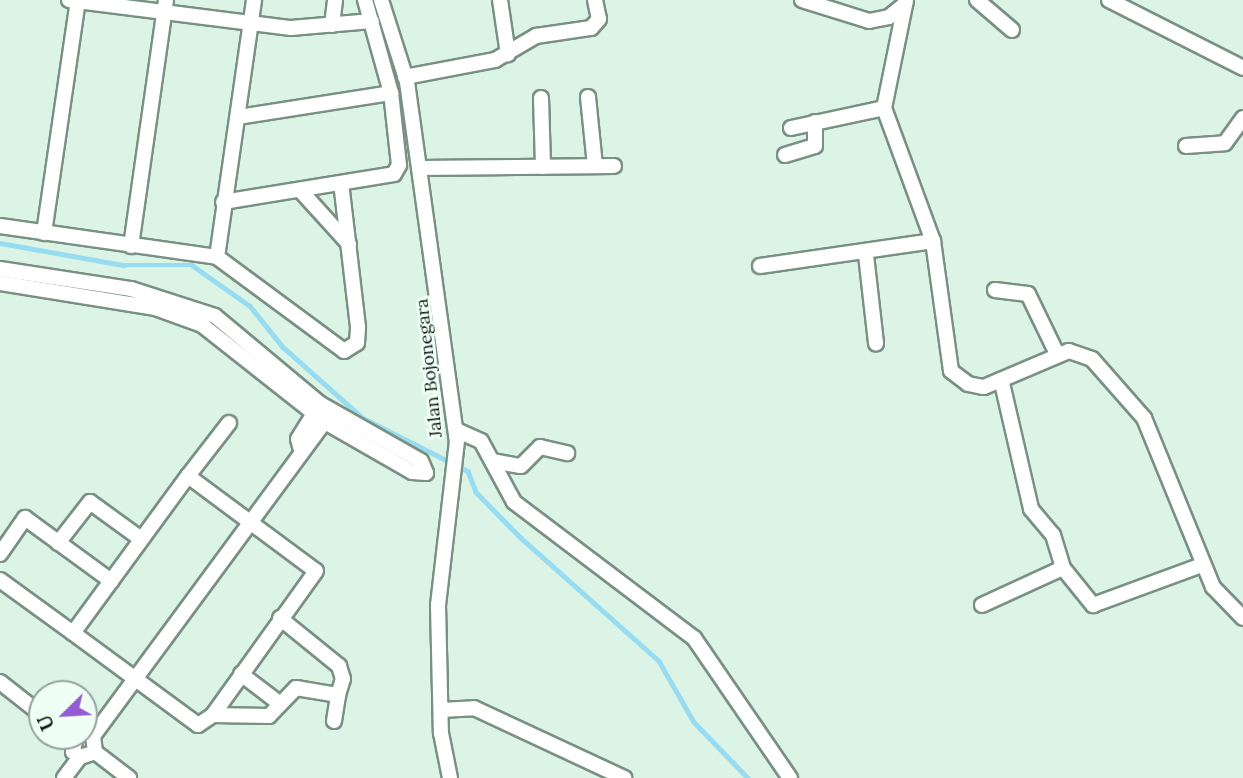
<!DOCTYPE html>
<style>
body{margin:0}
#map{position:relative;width:1243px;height:778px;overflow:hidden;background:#dbf4e6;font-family:Lora,serif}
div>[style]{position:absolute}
.stream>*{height:4.5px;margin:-2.25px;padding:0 2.25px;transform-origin:2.25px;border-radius:2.25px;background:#97dcf1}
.roads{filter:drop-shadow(2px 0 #799083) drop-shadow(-2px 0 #799083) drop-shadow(0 2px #799083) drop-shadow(0 -2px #799083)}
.street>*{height:14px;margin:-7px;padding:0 7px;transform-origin:7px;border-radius:7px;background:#fff}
span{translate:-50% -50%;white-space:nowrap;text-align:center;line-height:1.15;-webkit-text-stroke:6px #f0fff6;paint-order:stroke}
.street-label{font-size:18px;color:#0e1712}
.north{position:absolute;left:28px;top:680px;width:70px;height:70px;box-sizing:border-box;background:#f0fff6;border:2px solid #96a29b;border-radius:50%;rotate:246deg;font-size:19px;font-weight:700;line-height:28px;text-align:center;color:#0e1712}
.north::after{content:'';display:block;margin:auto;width:24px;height:32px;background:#955bd2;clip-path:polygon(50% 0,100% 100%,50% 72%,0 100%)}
</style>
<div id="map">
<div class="stream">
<i style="left:0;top:243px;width:126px;rotate:10.1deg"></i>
<i style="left:124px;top:265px;width:68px"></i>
<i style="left:192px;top:265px;width:71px;rotate:35.3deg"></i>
<i style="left:250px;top:306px;width:53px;rotate:51.2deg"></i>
<i style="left:283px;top:347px;width:107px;rotate:41.6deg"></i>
<i style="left:363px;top:418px;width:118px;rotate:26.8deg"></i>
<i style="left:468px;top:471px;width:22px;rotate:69deg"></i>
<i style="left:476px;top:492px;width:63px;rotate:45.6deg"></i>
<i style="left:520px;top:537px;width:186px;rotate:41.7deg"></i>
<i style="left:659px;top:661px;width:70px;rotate:60.2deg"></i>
<i style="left:694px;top:722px;width:78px;rotate:46deg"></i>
</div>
<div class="roads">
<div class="street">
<i style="left:69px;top:0;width:224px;rotate:7.2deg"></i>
<i style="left:291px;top:28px;width:81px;rotate:-4.9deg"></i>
<i style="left:381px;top:0;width:86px;rotate:72.4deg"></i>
<i style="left:407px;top:82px;width:362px;rotate:82.1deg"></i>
<i style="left:457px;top:441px;width:165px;rotate:96.6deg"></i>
<i style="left:438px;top:605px;width:128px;rotate:88.7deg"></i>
<i style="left:441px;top:733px;width:46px;rotate:78.7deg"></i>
<i style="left:500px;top:0;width:55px;rotate:81.6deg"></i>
<i style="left:802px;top:0;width:70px;rotate:17.4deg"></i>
<i style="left:869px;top:21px;width:20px;rotate:-11deg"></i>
<i style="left:889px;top:17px;width:21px;rotate:-39deg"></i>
<i style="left:906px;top:0;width:110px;rotate:101.5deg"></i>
<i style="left:884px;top:108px;width:142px;rotate:69.8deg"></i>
<i style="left:933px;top:241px;width:131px;rotate:82.1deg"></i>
<i style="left:951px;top:371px;width:21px;rotate:37deg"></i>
<i style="left:968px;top:384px;width:16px;rotate:11deg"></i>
<i style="left:984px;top:387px;width:92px;rotate:-23deg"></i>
<i style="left:1069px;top:351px;width:24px;rotate:19deg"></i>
<i style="left:1092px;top:359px;width:79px;rotate:48.6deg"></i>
<i style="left:1144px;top:418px;width:183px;rotate:67.8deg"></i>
<i style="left:1213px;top:587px;width:43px;rotate:45.9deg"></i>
<i style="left:977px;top:0;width:46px;rotate:40.6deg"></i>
<i style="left:1109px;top:0;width:150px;rotate:26.9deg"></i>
<i style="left:332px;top:25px;width:25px;rotate:-83deg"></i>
<i style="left:405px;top:77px;width:92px;rotate:-10.7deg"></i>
<i style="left:495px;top:60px;width:48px;rotate:-30.3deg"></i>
<i style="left:536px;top:36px;width:56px;rotate:-8.3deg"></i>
<i style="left:591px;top:28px;width:12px;rotate:-48deg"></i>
<i style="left:599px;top:19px;width:19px;rotate:-102deg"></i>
<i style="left:588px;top:97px;width:69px;rotate:84.2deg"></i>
<i style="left:541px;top:98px;width:69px;rotate:88.3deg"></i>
<i style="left:238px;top:117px;width:155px;rotate:-8.9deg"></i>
<i style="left:391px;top:93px;width:97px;rotate:-105.6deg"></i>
<i style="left:791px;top:128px;width:95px;rotate:-12.1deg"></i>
<i style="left:1186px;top:146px;width:39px;rotate:-4deg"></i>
<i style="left:1225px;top:143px;width:31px;rotate:-54deg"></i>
<i style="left:785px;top:155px;width:31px;rotate:-17deg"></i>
<i style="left:815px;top:146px;width:24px;rotate:-90deg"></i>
<i style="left:420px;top:168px;width:194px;rotate:-0.6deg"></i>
<i style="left:300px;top:190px;width:73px;rotate:47.8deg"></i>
<i style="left:223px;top:202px;width:173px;rotate:-9.3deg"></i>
<i style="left:394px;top:174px;width:10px;rotate:-61deg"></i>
<i style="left:399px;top:165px;width:72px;rotate:-96.3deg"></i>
<i style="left:0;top:226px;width:219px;rotate:8.1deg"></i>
<i style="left:217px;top:257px;width:158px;rotate:36.5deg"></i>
<i style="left:344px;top:351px;width:15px;rotate:-32deg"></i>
<i style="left:357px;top:343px;width:16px;rotate:-86deg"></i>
<i style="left:358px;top:327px;width:145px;rotate:-96.7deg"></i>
<i style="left:44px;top:233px;width:234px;rotate:-81.7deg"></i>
<i style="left:131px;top:246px;width:248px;rotate:-81.9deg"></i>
<i style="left:866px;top:255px;width:89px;rotate:83.5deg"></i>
<i style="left:217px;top:257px;width:260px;rotate:-81.8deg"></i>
<i style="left:760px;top:266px;width:175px;rotate:-8.2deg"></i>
<i style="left:0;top:269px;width:133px;rotate:8.7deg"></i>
<i style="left:131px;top:289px;width:88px;rotate:17.8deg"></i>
<i style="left:215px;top:316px;width:136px;rotate:39.9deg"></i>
<i style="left:319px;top:403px;width:117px;rotate:29.6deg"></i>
<i style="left:421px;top:461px;width:13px;rotate:67deg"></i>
<i style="left:426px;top:473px;width:14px;rotate:-176deg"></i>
<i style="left:412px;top:472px;width:100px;rotate:-150.1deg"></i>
<i style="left:325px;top:422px;width:157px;rotate:-141.7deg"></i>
<i style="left:202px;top:325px;width:50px;rotate:-160.1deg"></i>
<i style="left:155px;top:308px;width:157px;rotate:-170.8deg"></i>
<i style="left:995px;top:290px;width:33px;rotate:7deg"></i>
<i style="left:1028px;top:294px;width:67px;rotate:64.2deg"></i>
<i style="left:1002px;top:383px;width:129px;rotate:77deg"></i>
<i style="left:1031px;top:509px;width:34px;rotate:50deg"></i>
<i style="left:1053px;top:535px;width:34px;rotate:73deg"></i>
<i style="left:1063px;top:568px;width:48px;rotate:51deg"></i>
<i style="left:1093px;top:605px;width:116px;rotate:-20.2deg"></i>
<i style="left:456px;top:430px;width:27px;rotate:24deg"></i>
<i style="left:481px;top:441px;width:69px;rotate:61.6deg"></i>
<i style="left:514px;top:502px;width:226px;rotate:37.1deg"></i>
<i style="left:694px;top:638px;width:170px;rotate:55.6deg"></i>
<i style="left:301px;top:450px;width:11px;rotate:-105deg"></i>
<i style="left:298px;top:439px;width:36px;rotate:-58deg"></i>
<i style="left:492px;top:461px;width:29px;rotate:10deg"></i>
<i style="left:521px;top:466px;width:27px;rotate:-45deg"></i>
<i style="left:540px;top:447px;width:28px;rotate:13deg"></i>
<i style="left:188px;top:476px;width:159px;rotate:36.6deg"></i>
<i style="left:316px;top:571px;width:177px;rotate:125.6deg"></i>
<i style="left:213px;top:715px;width:18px;rotate:146deg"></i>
<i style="left:198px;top:725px;width:155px;rotate:-143.6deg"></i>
<i style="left:73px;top:633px;width:195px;rotate:-53.8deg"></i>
<i style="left:188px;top:476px;width:67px;rotate:-52.3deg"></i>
<i style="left:58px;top:543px;width:52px;rotate:-52deg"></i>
<i style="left:90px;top:502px;width:63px;rotate:36deg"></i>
<i style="left:0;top:554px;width:44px;rotate:-55.2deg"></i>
<i style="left:25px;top:518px;width:107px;rotate:36.2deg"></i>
<i style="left:0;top:580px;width:90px;rotate:36deg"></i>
<i style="left:982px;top:605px;width:89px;rotate:-24.6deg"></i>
<i style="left:241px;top:674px;width:48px;rotate:37.3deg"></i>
<i style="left:0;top:682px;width:53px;rotate:38.2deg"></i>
<i style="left:441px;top:710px;width:33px;rotate:-3deg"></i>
<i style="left:474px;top:708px;width:166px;rotate:25deg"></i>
<i style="left:213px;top:715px;width:56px;rotate:1deg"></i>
<i style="left:269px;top:716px;width:39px;rotate:-46deg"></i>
<i style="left:296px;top:688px;width:43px;rotate:9.5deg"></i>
<i style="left:338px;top:695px;width:17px;rotate:-73deg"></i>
<i style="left:343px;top:679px;width:14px;rotate:-107deg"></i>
<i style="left:339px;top:666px;width:76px;rotate:-140.9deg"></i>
<i style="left:334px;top:721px;width:26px;rotate:-81deg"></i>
<i style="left:76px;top:736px;width:16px;rotate:101deg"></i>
<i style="left:73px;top:752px;width:9px;rotate:36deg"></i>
<i style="left:93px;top:736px;width:398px;rotate:-53.6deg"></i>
<i style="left:95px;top:752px;width:43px;rotate:37.4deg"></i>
<i style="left:64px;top:778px;width:26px;rotate:-53deg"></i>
<i style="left:80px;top:757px;width:16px;rotate:-18deg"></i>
<i style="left:95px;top:752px;width:16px;rotate:-97deg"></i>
<i style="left:93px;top:736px;width:9px;rotate:-159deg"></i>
</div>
</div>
<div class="street-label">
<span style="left:429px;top:368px;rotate:-96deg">Jalan Bojonegara</span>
</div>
<div class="north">U</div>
</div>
